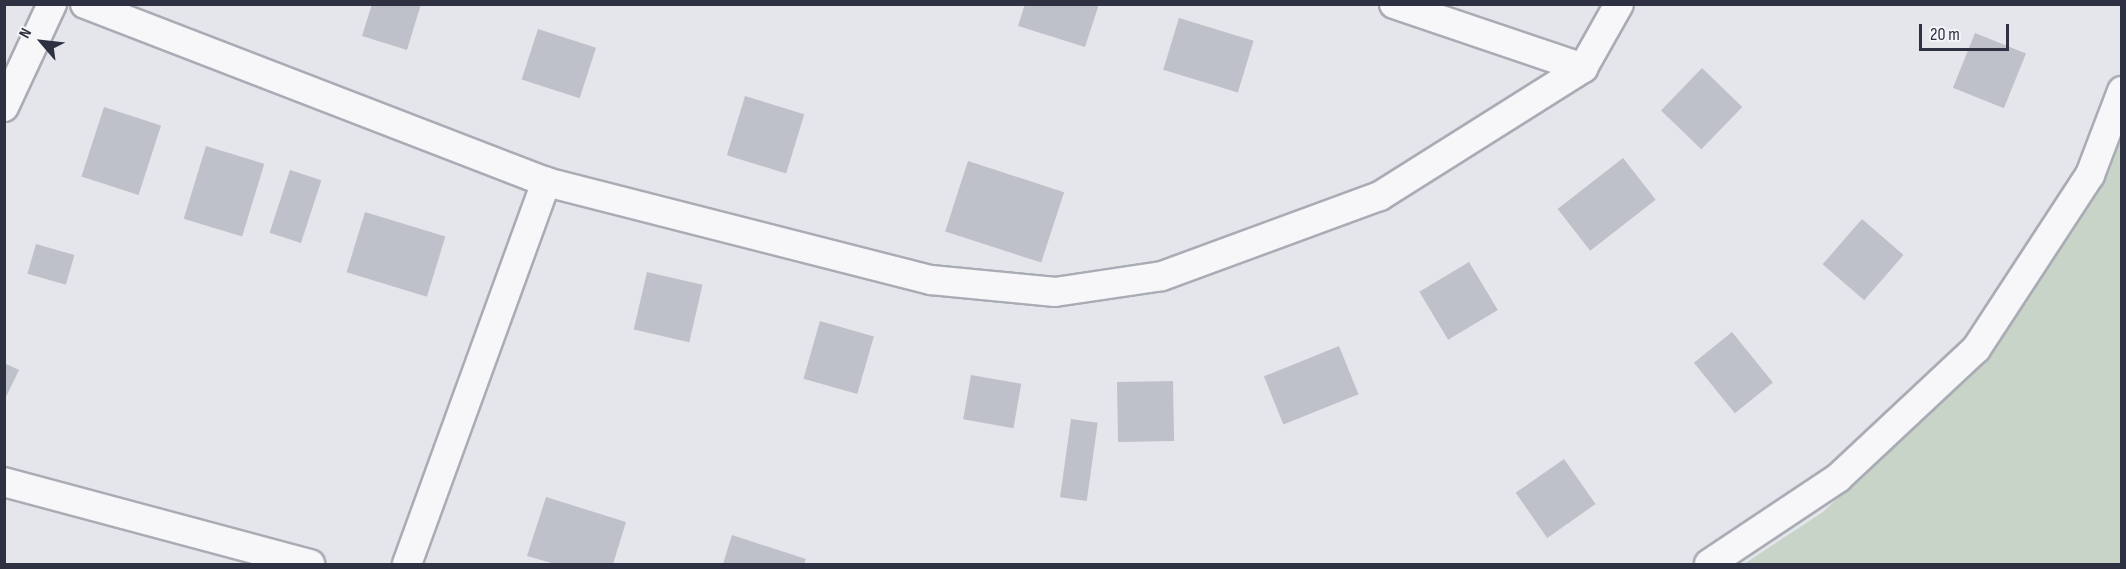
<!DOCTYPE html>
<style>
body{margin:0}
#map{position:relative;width:2126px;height:569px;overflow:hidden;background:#e5e6eb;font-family:"Sofia Sans Condensed",sans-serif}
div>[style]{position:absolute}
.green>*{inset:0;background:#c7d4c7}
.building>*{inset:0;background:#bfc1ca;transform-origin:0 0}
.roads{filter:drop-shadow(2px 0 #aaacb5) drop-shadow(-2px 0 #aaacb5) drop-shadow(0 2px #aaacb5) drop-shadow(0 -2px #aaacb5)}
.street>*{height:28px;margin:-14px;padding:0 14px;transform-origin:14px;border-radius:14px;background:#f7f7fa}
span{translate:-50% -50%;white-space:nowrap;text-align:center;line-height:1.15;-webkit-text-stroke:4.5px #f4f5f8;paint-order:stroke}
.frame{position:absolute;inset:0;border:6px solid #2e3142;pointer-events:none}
.north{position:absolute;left:12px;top:12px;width:60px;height:60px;-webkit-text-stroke:4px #f4f5f8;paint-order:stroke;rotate:298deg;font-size:16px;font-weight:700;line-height:24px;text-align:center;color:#2e3142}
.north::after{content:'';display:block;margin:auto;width:21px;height:27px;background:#2e3142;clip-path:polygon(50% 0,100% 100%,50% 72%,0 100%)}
.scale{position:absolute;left:1919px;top:24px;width:90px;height:27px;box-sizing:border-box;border:3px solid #2e3142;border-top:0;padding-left:8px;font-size:18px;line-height:21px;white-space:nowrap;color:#2e3142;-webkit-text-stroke:4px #f4f5f8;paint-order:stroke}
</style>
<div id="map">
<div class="green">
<i style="clip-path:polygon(2121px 140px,2121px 564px,1744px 564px,1823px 512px,1987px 356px,2109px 171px)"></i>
</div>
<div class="building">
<i style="clip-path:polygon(372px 4px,421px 4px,407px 50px,362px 36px)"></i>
<i style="clip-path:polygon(1025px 4px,1099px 4px,1085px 47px,1018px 26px)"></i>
<i style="left:1179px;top:18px;width:78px;height:54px;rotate:17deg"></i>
<i style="left:538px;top:29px;width:61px;height:53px;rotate:18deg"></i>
<i style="left:1975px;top:33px;width:55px;height:59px;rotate:22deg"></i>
<i style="left:1702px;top:68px;width:56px;height:59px;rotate:44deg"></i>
<i style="left:745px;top:96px;width:62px;height:62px;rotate:17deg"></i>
<i style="left:104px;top:107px;width:60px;height:73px;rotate:18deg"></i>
<i style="left:206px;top:146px;width:61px;height:76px;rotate:17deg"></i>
<i style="left:1623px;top:158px;width:53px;height:83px;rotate:52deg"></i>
<i style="left:968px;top:161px;width:101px;height:74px;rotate:18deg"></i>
<i style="left:290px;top:170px;width:33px;height:66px;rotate:18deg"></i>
<i style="left:365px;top:212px;width:84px;height:63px;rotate:17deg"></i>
<i style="left:1862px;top:219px;width:55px;height:60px;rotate:41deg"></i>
<i style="left:36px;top:244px;width:40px;height:31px;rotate:16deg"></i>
<i style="left:1469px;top:262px;width:56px;height:58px;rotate:59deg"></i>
<i style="left:647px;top:272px;width:57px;height:59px;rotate:13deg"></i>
<i style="left:820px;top:321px;width:56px;height:60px;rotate:16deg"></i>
<i style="left:1732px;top:332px;width:65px;height:49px;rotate:51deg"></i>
<i style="left:1339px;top:346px;width:52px;height:81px;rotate:68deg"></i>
<i style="clip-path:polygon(4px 363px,19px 370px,4px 401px)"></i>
<i style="left:971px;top:375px;width:51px;height:45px;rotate:10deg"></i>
<i style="left:1173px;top:381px;width:60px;height:56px;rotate:89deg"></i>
<i style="left:1071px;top:419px;width:27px;height:79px;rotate:8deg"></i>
<i style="left:1564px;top:459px;width:55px;height:59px;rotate:55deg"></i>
<i style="clip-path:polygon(546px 497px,626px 522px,613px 564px,555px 564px,527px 556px)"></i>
<i style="clip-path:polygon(732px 535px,806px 559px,804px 564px,723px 564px)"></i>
</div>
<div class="roads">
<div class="street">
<i style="left:85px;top:4px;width:494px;rotate:21.1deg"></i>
<i style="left:546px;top:182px;width:397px;rotate:14.3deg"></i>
<i style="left:931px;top:280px;width:125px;rotate:5.5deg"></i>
<i style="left:1055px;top:292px;width:108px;rotate:-8.5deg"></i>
<i style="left:1162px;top:276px;width:232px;rotate:-20.2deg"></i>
<i style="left:1380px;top:196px;width:240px;rotate:-32.2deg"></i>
<i style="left:1583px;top:68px;width:73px;rotate:-60.6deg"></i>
<i style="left:1394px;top:4px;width:200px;rotate:18.7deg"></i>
<i style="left:4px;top:107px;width:114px;rotate:-65deg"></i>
<i style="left:4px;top:482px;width:317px;rotate:15deg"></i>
<i style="left:407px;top:564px;width:407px;rotate:-70deg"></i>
<i style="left:1709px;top:564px;width:155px;rotate:-33.7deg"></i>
<i style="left:1838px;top:478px;width:189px;rotate:-43.1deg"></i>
<i style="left:1976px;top:349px;width:208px;rotate:-56.8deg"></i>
<i style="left:2090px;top:175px;width:90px;rotate:-69.1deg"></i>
</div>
</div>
<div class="frame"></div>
<div class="north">N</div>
<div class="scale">20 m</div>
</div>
